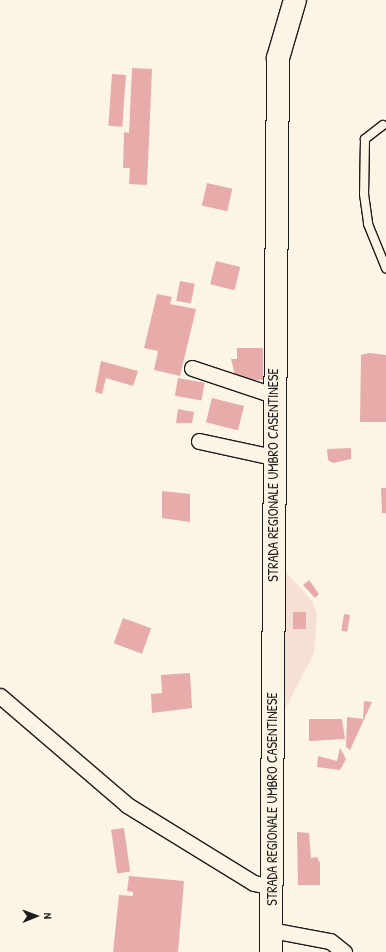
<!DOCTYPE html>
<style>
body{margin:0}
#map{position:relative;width:386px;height:952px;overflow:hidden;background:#fcf5e5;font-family:"Patrick Hand",sans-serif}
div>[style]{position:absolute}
.built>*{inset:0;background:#f6dfd3}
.building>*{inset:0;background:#e7abaa;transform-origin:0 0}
.roads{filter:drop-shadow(1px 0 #1c1c1c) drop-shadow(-1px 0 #1c1c1c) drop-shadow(0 1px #1c1c1c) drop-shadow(0 -1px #1c1c1c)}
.lane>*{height:8px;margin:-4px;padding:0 4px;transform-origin:4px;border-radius:4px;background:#fcf5e5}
.street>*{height:15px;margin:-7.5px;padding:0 7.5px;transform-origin:7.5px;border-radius:7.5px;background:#fcf5e5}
.primary>*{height:22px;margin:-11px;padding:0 11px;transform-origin:11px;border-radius:11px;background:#fcf5e5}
span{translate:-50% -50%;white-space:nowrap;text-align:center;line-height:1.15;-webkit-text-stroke:3.5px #fcf5e5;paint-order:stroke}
.street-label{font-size:14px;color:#1c1c1c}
.north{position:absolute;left:16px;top:896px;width:40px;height:40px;-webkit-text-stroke:3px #fcf5e5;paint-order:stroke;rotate:89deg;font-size:11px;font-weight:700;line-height:16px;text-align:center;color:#1c1c1c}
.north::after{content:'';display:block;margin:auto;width:14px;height:18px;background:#1c1c1c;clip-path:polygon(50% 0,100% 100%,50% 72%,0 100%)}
</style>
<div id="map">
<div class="built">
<i style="clip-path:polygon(285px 571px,313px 602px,317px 615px,314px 653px,283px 713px)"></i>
</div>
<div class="building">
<i style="clip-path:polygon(132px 68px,152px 69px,147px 185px,129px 184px,130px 168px,123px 168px,124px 132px,129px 133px)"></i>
<i style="left:112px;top:74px;width:14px;height:52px;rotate:4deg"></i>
<i style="left:207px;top:183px;width:26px;height:23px;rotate:13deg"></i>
<i style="left:216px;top:261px;width:25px;height:24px;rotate:14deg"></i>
<i style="left:180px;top:281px;width:15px;height:20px;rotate:11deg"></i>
<i style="clip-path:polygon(157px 294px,172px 297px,170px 304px,196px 309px,180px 376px,154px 370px,158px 351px,144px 348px)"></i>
<i style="clip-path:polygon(237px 348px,263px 348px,263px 380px,236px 379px,231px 359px,237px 359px)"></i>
<i style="clip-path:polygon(369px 353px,386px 355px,386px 422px,360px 422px,361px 355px)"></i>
<i style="clip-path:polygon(101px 361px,138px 371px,133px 386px,106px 378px,102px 394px,95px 392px)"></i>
<i style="left:178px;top:378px;width:27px;height:18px;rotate:10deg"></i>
<i style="left:212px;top:398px;width:33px;height:25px;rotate:14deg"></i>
<i style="clip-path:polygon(178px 409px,194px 412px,192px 423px,176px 423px)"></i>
<i style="clip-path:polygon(351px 448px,351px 459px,333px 463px,328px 460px,327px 449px)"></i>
<i style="clip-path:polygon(381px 488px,386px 488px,386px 513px,382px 513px)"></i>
<i style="clip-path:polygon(162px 491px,190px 494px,190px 522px,162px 518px)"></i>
<i style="clip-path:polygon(309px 580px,319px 594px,315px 598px,303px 585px)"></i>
<i style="left:293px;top:612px;width:13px;height:17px"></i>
<i style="left:344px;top:614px;width:6px;height:17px;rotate:9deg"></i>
<i style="left:123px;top:618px;width:30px;height:27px;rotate:20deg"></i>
<i style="clip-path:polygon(190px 673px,192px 708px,152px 713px,151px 694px,162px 693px,161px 675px)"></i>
<i style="clip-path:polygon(364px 701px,372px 702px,350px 750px,346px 747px,347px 717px,363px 719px)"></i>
<i style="clip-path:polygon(309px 719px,342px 719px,345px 739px,309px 741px)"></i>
<i style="clip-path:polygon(340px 748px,346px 759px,340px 770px,317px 767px,318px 756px,337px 761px)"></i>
<i style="left:124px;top:828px;width:44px;height:13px;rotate:82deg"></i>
<i style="clip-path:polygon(297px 832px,309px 833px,311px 858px,317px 857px,320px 863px,320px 885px,298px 885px)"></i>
<i style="clip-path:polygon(129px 876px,184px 881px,178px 952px,113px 952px,119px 895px,133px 896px,133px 892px,127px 891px)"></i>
</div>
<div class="roads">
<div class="lane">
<i style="left:383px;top:125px;width:23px;rotate:142deg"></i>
<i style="left:365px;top:139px;width:55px;rotate:91deg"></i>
<i style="left:364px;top:194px;width:30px;rotate:82deg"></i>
<i style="left:368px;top:224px;width:48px;rotate:67.8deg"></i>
</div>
<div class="street">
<i style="left:192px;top:368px;width:85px;rotate:18.4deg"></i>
<i style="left:199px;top:441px;width:76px;rotate:12.2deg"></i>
<i style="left:0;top:696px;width:167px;rotate:40.6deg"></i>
<i style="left:127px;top:805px;width:149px;rotate:31.6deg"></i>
<i style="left:254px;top:883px;width:18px;rotate:13deg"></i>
<i style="left:271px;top:930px;width:60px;rotate:10.6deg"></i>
<i style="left:330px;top:941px;width:18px;rotate:38deg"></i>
</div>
<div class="primary">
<i style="left:271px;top:952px;width:894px;rotate:-89.55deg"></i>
<i style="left:278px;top:58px;width:60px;rotate:-73.7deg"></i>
</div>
</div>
<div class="street-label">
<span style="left:273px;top:475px;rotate:-90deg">STRADA REGIONALE UMBRO CASENTINESE</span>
<span style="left:272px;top:799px;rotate:-90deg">STRADA REGIONALE UMBRO CASENTINESE</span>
</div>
<div class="north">N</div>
</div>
